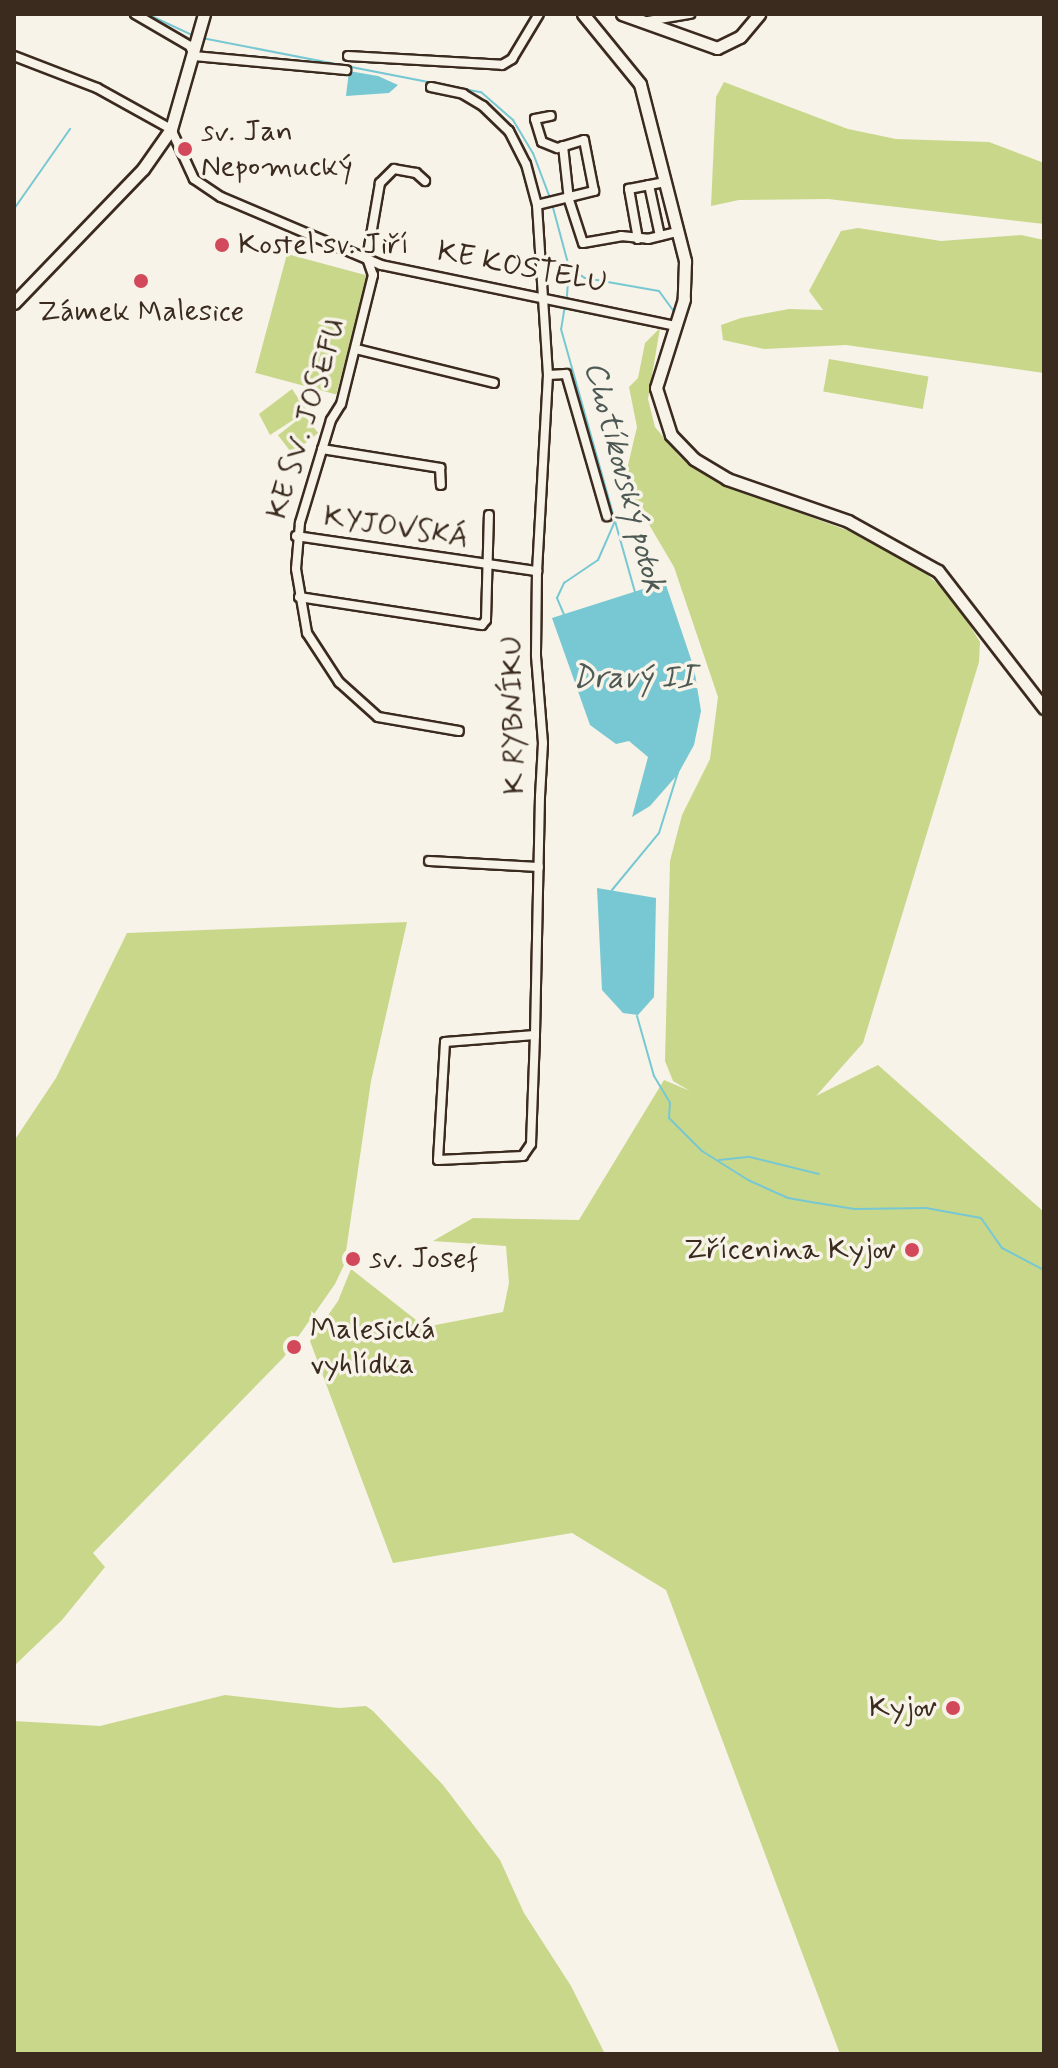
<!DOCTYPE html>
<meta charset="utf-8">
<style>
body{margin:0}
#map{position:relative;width:1058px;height:2068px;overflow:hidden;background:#f7f3e8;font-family:Mynerve,sans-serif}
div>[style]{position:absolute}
.green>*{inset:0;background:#c9d78a;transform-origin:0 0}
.water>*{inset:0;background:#77c8d2}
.stream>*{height:2px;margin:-1px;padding:0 1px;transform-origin:1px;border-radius:1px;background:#77c8d2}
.roads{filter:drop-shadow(2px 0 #3b2a1e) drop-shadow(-2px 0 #3b2a1e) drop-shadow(0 2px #3b2a1e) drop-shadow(0 -2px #3b2a1e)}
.street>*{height:8px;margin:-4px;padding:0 4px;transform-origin:4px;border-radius:4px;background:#f7f3e8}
.secondary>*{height:11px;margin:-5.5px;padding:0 5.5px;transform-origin:5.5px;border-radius:5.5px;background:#f7f3e8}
.dots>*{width:22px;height:22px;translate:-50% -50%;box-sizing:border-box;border:4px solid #f7f3e8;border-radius:50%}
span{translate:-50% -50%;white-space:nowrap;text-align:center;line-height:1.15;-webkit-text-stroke:7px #f7f3e8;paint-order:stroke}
.poi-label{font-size:30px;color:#3b2a1e}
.left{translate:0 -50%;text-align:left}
.right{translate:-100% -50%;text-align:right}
.street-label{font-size:30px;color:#3b2a1e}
.water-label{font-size:32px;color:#4d5954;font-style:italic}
.frame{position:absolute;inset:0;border:16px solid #3b2a1e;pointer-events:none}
</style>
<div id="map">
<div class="green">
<i style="clip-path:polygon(724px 82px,848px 129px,896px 139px,989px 142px,1044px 163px,1044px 224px,828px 199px,739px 200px,711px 206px,716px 97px)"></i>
<i style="clip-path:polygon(858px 228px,941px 241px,1021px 235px,1044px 240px,1044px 373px,846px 345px,764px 349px,723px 340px,721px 325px,741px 318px,789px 309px,823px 310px,809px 291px,841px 231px)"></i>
<i style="left:287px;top:254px;width:84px;height:123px;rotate:15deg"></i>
<i style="clip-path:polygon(660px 328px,648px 399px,655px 427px,680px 457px,718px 483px,849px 531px,920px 568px,953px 598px,980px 642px,979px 662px,863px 1043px,816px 1096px,878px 1065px,1044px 1212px,1044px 2054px,840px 2054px,666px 1590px,572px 1533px,393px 1563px,310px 1341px,338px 1301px,351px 1269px,425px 1327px,503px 1312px,509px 1283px,506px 1246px,433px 1241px,473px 1218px,579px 1220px,664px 1080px,690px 1091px,673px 1081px,665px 1061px,670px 861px,682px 815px,710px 759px,718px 697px,674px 567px,624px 482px,637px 427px,629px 387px,638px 378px,645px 343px)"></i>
<i style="left:829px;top:359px;width:101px;height:33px;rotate:10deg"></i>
<i style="clip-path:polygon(292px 389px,307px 411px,270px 435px,259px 414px)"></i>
<i style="left:304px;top:415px;width:23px;height:33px;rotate:52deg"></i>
<i style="clip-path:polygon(407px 922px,371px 1081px,344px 1265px,335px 1284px,284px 1357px,93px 1553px,105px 1567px,62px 1620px,14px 1666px,14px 1141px,56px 1078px,127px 933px)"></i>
<i style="clip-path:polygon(225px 1695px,339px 1708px,366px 1706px,373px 1711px,443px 1785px,500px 1860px,524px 1913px,571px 1986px,605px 2054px,14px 2054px,14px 1721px,100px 1726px)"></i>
</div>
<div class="water">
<i style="clip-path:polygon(349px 71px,378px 76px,398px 85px,389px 93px,346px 96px)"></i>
<i style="clip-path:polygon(665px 582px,694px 668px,701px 711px,694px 745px,678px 774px,650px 806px,632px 817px,648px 757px,629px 741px,616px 744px,590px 725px,552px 618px)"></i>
<i style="clip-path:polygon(597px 888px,656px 898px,654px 997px,638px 1015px,623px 1013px,602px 990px)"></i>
</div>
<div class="stream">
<i style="left:147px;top:14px;width:50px;rotate:25deg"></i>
<i style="left:202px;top:38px;width:284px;rotate:11deg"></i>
<i style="left:481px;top:92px;width:43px;rotate:41.2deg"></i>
<i style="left:513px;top:120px;width:39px;rotate:59deg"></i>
<i style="left:533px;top:153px;width:48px;rotate:69.3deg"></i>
<i style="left:552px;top:204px;width:65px;rotate:74.9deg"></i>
<i style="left:569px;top:267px;width:32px;rotate:94deg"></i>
<i style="left:14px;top:209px;width:98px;rotate:-55deg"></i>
<i style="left:569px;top:267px;width:19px;rotate:35deg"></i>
<i style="left:585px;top:278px;width:75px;rotate:10deg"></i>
<i style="left:659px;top:291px;width:26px;rotate:54deg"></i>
<i style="left:565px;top:305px;width:24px;rotate:99deg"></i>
<i style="left:561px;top:329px;width:273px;rotate:74.3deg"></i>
<i style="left:565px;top:617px;width:21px;rotate:-113deg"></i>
<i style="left:557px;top:598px;width:17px;rotate:-65deg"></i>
<i style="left:564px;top:583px;width:41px;rotate:-34.1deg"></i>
<i style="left:598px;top:560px;width:43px;rotate:-66.4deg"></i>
<i style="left:612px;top:890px;width:74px;rotate:-50.5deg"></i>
<i style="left:659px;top:833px;width:64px;rotate:-72.7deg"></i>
<i style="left:637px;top:1016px;width:62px;rotate:74.2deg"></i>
<i style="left:654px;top:1076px;width:31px;rotate:59deg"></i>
<i style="left:670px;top:1103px;width:15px;rotate:94deg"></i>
<i style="left:669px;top:1118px;width:47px;rotate:45deg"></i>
<i style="left:702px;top:1151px;width:54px;rotate:32.2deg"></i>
<i style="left:748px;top:1180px;width:44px;rotate:24.2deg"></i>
<i style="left:788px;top:1198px;width:29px;rotate:10deg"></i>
<i style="left:817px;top:1203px;width:38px;rotate:9deg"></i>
<i style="left:855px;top:1209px;width:71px;rotate:-0.8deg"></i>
<i style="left:926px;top:1208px;width:56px;rotate:10.3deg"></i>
<i style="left:981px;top:1218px;width:37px;rotate:55deg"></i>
<i style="left:1002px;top:1248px;width:47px;rotate:27.6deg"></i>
<i style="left:719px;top:1160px;width:31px;rotate:-6deg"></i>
<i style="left:750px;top:1157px;width:71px;rotate:13.8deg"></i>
</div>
<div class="roads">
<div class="street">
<i style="left:135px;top:14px;width:64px;rotate:30.2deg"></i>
<i style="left:190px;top:46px;width:11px;rotate:68deg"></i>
<i style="left:194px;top:56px;width:153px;rotate:5.3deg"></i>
<i style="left:648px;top:21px;width:43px;rotate:-9.5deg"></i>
<i style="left:14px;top:56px;width:89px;rotate:21.1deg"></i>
<i style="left:97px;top:88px;width:85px;rotate:29deg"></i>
<i style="left:171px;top:129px;width:55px;rotate:65.3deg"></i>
<i style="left:194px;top:179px;width:32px;rotate:34deg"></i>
<i style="left:221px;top:197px;width:174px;rotate:23deg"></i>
<i style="left:381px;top:265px;width:300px;rotate:11.7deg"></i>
<i style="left:348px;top:56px;width:154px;rotate:3.3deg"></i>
<i style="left:502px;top:65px;width:12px;rotate:-31deg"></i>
<i style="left:512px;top:59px;width:52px;rotate:-59deg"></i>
<i style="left:431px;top:87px;width:33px;rotate:12deg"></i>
<i style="left:463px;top:94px;width:23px;rotate:31deg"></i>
<i style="left:483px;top:106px;width:36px;rotate:44deg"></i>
<i style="left:509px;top:131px;width:37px;rotate:63deg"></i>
<i style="left:526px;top:164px;width:42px;rotate:75deg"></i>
<i style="left:537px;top:205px;width:170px;rotate:86.3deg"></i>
<i style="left:548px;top:375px;width:196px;rotate:93.2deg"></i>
<i style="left:537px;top:571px;width:85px;rotate:90.7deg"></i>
<i style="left:536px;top:656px;width:87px;rotate:85.4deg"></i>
<i style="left:543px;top:743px;width:53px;rotate:93.2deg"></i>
<i style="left:540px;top:796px;width:239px;rotate:91.2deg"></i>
<i style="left:535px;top:1035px;width:109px;rotate:92.1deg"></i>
<i style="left:531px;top:1144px;width:14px;rotate:124deg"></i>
<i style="left:523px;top:1156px;width:85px;rotate:177.3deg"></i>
<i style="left:438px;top:1160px;width:118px;rotate:-86.6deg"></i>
<i style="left:445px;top:1042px;width:90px;rotate:-4.4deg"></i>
<i style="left:563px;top:146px;width:54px;rotate:83.7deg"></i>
<i style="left:569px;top:200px;width:45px;rotate:72deg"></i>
<i style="left:583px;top:243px;width:39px;rotate:-10deg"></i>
<i style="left:621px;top:236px;width:27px;rotate:6deg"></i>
<i style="left:648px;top:239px;width:32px;rotate:-14deg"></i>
<i style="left:425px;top:181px;width:12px;rotate:-138deg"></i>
<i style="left:416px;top:173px;width:22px;rotate:-170deg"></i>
<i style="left:394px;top:169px;width:20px;rotate:135deg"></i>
<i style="left:380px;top:183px;width:76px;rotate:99.8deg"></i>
<i style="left:367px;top:258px;width:18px;rotate:71deg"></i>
<i style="left:373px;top:275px;width:133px;rotate:103.9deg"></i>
<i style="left:341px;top:404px;width:19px;rotate:122deg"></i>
<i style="left:331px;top:420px;width:108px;rotate:106.8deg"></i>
<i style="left:300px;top:523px;width:46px;rotate:95deg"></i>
<i style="left:296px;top:569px;width:65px;rotate:80.2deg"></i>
<i style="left:307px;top:633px;width:59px;rotate:56.9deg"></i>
<i style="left:339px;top:682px;width:52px;rotate:41.9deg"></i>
<i style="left:378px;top:717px;width:82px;rotate:9.8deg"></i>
<i style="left:649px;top:185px;width:52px;rotate:77.8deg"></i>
<i style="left:537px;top:205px;width:59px;rotate:-13.8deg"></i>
<i style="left:594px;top:191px;width:52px;rotate:-101.1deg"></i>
<i style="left:584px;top:140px;width:28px;rotate:163deg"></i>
<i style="left:557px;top:148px;width:16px;rotate:-158deg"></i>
<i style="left:542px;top:142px;width:24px;rotate:-107deg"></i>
<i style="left:535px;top:119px;width:16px;rotate:-11deg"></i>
<i style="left:638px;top:239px;width:51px;rotate:-100.2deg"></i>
<i style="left:629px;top:189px;width:38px;rotate:-11deg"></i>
<i style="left:356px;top:349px;width:142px;rotate:13.8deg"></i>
<i style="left:548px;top:375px;width:18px;rotate:-3deg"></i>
<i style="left:566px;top:374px;width:148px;rotate:73.9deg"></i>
<i style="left:322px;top:449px;width:120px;rotate:9.1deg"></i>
<i style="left:440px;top:468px;width:17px;rotate:87deg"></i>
<i style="left:296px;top:536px;width:244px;rotate:8.3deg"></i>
<i style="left:299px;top:597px;width:185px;rotate:8.7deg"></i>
<i style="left:482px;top:625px;width:6px;rotate:-51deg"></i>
<i style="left:486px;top:620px;width:105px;rotate:-88.4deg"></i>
<i style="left:429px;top:861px;width:110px;rotate:3.1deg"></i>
</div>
<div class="secondary">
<i style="left:583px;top:14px;width:90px;rotate:50.8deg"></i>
<i style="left:640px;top:84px;width:183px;rotate:75.7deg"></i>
<i style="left:685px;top:261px;width:38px;rotate:92deg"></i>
<i style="left:684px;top:299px;width:93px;rotate:107.5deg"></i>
<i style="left:656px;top:388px;width:49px;rotate:72.3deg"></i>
<i style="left:671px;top:435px;width:33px;rotate:46deg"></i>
<i style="left:694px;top:459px;width:39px;rotate:31deg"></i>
<i style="left:727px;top:479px;width:128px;rotate:19.1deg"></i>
<i style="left:848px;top:521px;width:103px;rotate:29.1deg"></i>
<i style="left:938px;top:571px;width:173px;rotate:52.3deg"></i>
<i style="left:622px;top:14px;width:101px;rotate:19.7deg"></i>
<i style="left:717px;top:48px;width:25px;rotate:-26deg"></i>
<i style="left:740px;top:37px;width:30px;rotate:-50deg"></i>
<i style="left:14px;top:303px;width:186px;rotate:-46.1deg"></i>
<i style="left:143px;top:169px;width:49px;rotate:-55deg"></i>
<i style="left:171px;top:129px;width:120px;rotate:-74deg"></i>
</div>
</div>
<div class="dots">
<i style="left:185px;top:149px;background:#d1495b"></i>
<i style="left:222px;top:245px;background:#d1495b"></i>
<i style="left:141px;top:281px;background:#d1495b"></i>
<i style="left:912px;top:1250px;background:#d1495b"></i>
<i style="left:353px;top:1259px;background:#d1495b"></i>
<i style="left:294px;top:1347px;background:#d1495b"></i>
<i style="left:953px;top:1708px;background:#d1495b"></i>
</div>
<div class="poi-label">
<span class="left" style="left:201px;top:149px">sv. Jan<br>Nepomucký</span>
<span class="left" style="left:238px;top:245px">Kostel sv. Jiří</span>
<span style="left:141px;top:312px">Zámek Malesice</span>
<span class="right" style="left:896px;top:1250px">Zřícenina Kyjov</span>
<span class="left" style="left:369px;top:1259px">sv. Josef</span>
<span class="left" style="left:310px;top:1347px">Malesická<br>vyhlídka</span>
<span class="right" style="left:937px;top:1708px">Kyjov</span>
</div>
<div class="street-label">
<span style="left:522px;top:268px;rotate:11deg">KE KOSTELU</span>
<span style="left:307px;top:419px;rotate:-73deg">KE SV. JOSEFU</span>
<span style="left:396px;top:528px;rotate:9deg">KYJOVSKÁ</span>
<span style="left:514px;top:715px;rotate:-91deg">K RYBNÍKU</span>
</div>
<div class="water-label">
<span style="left:624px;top:477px;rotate:75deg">Chotíkovský potok</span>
<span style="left:634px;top:678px">Dravý II</span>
</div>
<div class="frame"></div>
</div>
